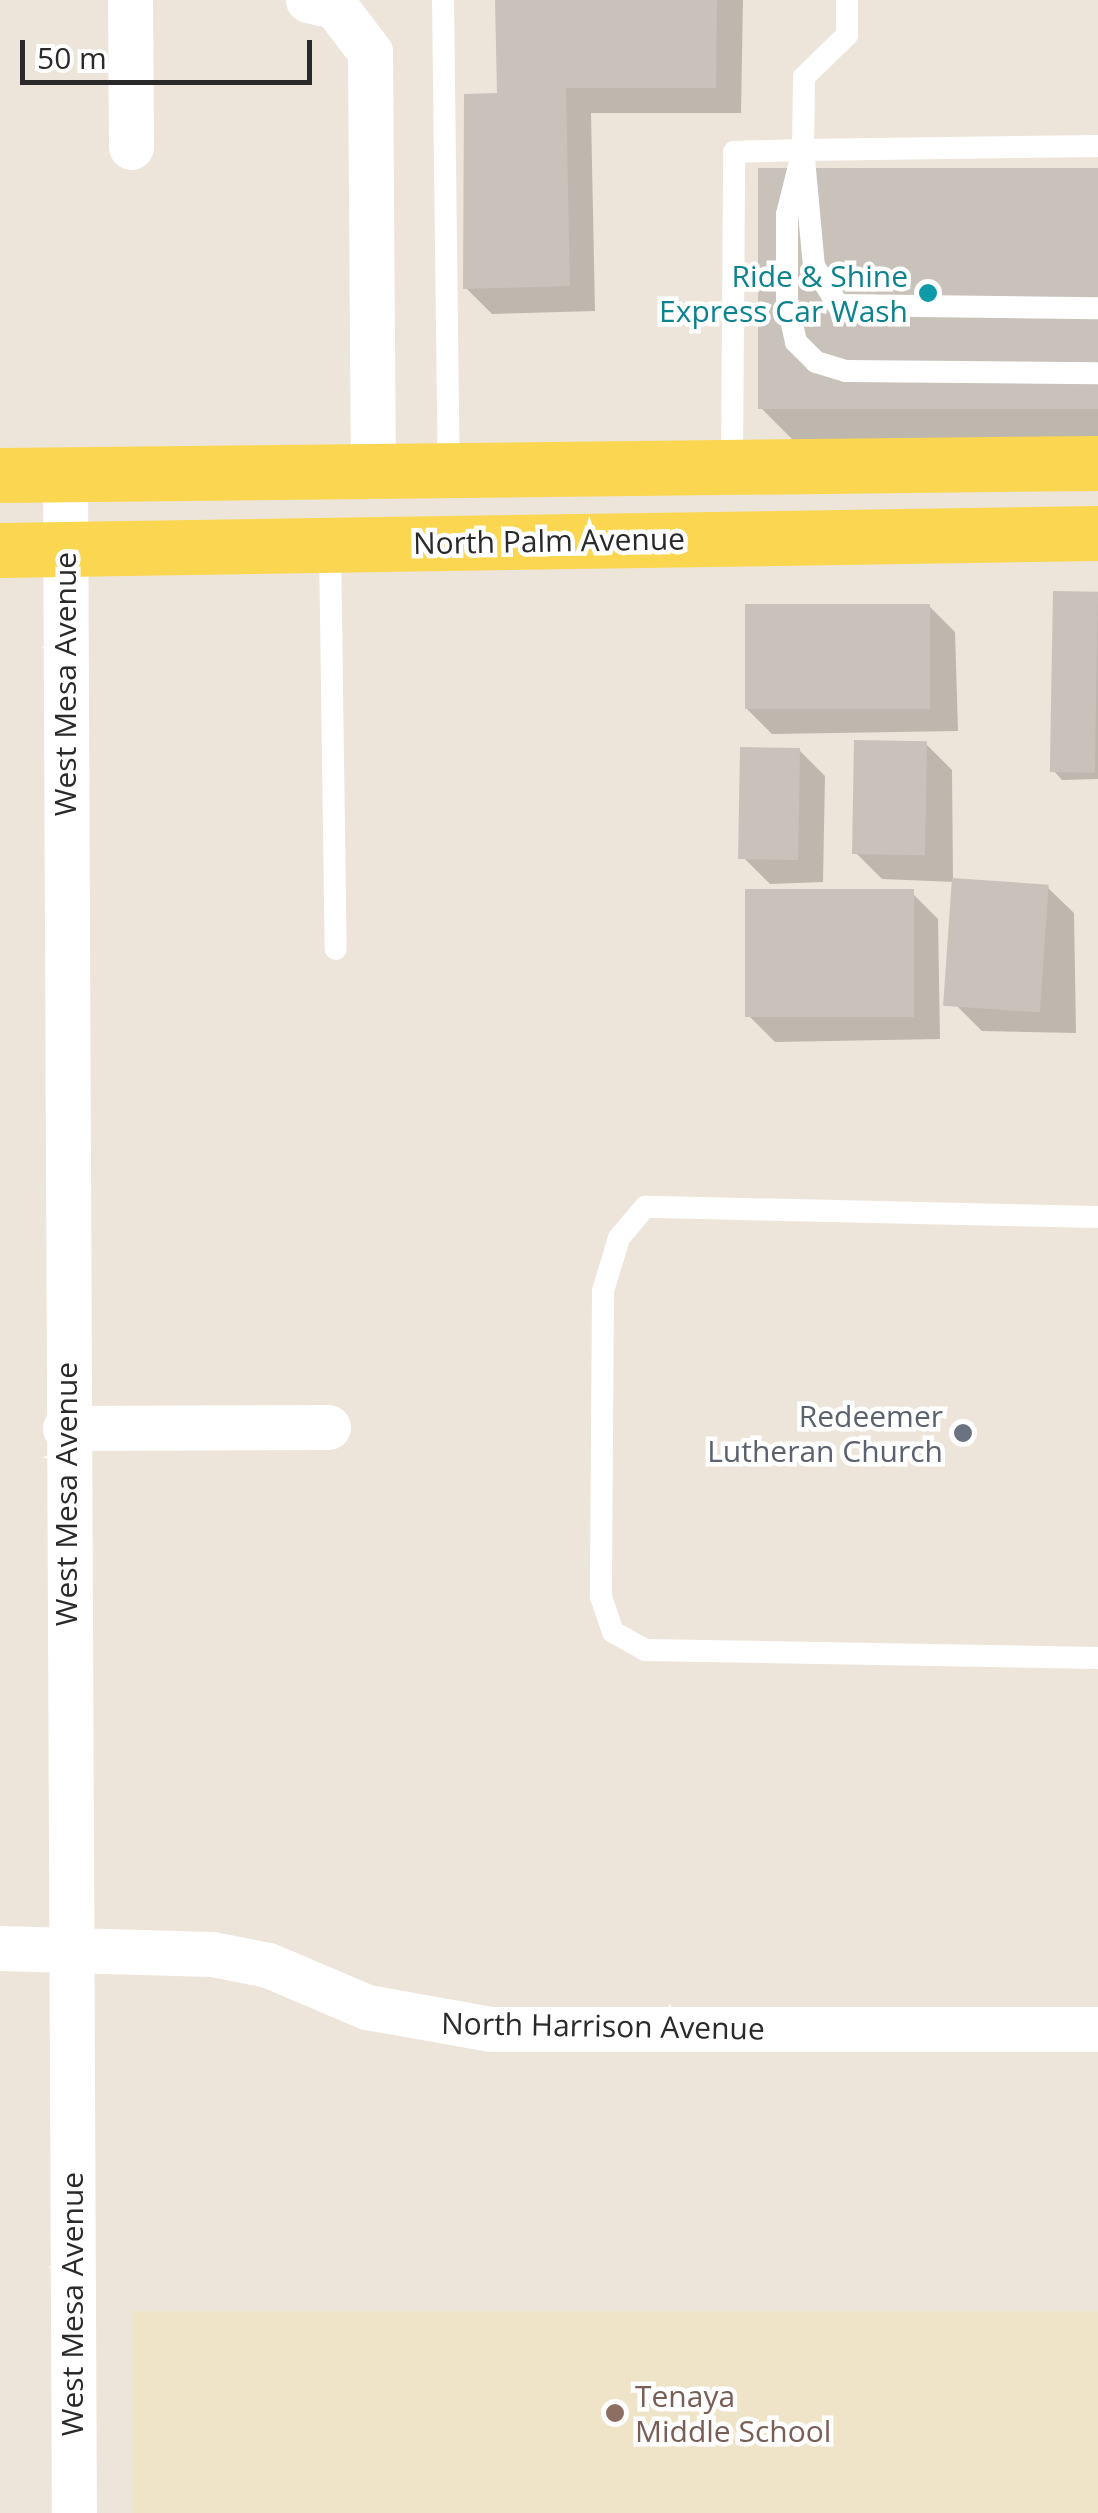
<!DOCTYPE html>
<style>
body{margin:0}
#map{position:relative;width:1098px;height:2513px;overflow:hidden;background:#ede5da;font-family:"Open Sans",sans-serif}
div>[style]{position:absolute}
.education>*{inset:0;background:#f0e4c8;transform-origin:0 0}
.shadow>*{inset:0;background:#0003}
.building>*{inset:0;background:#c8c2ba;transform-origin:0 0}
.service>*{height:22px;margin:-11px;padding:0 11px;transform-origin:11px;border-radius:11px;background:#fff}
.minor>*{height:45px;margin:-22.5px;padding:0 22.5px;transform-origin:22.5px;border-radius:22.5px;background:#fff}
.primary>*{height:55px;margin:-27.5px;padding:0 27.5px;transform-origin:27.5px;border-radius:27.5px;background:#fbd751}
.dots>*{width:28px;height:28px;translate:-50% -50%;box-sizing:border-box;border:5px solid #fff;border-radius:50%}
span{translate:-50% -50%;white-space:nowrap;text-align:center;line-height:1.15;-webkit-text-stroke:9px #fff;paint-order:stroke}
.culture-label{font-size:30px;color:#0d838f}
.right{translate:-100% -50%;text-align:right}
.street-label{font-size:30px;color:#2a2a2a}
.worship-label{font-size:30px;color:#5b616d}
.education-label{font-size:30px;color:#785e54}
.left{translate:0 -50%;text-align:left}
.scale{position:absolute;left:20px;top:40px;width:292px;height:45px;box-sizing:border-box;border:5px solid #2a2a2a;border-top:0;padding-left:12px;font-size:30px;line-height:35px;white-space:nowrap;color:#2a2a2a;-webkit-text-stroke:8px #fff;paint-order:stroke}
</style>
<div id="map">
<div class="education">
<i style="left:132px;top:2311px;width:966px;height:202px"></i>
</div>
<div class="shadow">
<i style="clip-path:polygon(501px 0,743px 0,741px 113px,591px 113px,595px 311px,492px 314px,466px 288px,499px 95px)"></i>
<i style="clip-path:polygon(1098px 170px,1098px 441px,794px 441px,761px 408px)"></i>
<i style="clip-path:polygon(1098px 595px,1098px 779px,1062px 780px,1054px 771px)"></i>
<i style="clip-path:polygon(929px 606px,955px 632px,958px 731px,772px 734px,746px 708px)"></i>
<i style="clip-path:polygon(926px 744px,952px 770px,953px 881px,1047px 887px,1074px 913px,1076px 1033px,982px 1031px,956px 1005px,955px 882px,882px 879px,856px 853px)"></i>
<i style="clip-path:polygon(799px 750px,825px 776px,823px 882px,770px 884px,744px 858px)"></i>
<i style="clip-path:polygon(912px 893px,938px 919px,940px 1039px,775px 1042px,749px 1016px)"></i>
</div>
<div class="building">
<i style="clip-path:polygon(495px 0,717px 0,716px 88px,566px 88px,570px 286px,463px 289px,464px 94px,497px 93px)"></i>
<i style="left:1098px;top:168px;width:241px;height:340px;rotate:90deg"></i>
<i style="left:1053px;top:591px;width:45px;height:181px;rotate:1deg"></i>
<i style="left:745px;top:604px;width:185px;height:105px"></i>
<i style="left:854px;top:740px;width:73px;height:114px;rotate:1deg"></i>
<i style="left:740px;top:747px;width:60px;height:112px;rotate:1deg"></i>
<i style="left:952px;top:878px;width:97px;height:128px;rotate:4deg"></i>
<i style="left:745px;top:889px;width:169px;height:128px"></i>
</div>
<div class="service">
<i style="left:443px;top:0;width:467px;rotate:89.3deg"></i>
<i style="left:803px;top:150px;width:66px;rotate:104deg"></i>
<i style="left:787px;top:214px;width:87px;rotate:90deg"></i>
<i style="left:787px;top:301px;width:42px;rotate:77.6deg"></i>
<i style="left:796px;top:342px;width:28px;rotate:45deg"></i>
<i style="left:816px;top:362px;width:31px;rotate:17deg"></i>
<i style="left:846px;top:371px;width:252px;rotate:0.5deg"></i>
<i style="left:803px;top:150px;width:295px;rotate:-0.8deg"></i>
<i style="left:804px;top:159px;width:107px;rotate:84.7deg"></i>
<i style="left:814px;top:266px;width:46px;rotate:58.4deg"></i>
<i style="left:838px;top:305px;width:260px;rotate:0.7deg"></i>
<i style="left:732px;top:465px;width:313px;rotate:-89.6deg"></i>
<i style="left:734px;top:152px;width:69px;rotate:-1.7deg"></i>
<i style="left:803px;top:150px;width:73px;rotate:-89.2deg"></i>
<i style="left:804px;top:77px;width:60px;rotate:-44.3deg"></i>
<i style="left:847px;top:35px;width:35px;rotate:-90deg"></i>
<i style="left:330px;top:544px;width:405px;rotate:89.2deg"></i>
<i style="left:1098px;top:1217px;width:453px;rotate:-178.7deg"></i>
<i style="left:645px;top:1207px;width:40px;rotate:130deg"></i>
<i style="left:619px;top:1238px;width:55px;rotate:106.8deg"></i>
<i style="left:603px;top:1291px;width:306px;rotate:90.4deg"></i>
<i style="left:601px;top:1597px;width:37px;rotate:71deg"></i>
<i style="left:613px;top:1632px;width:37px;rotate:29deg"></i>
<i style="left:645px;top:1650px;width:453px;rotate:1deg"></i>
</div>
<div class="minor">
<i style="left:130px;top:0;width:147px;rotate:89.6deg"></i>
<i style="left:308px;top:0;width:28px;rotate:13deg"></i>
<i style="left:335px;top:6px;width:58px;rotate:52.7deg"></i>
<i style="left:370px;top:52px;width:415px;rotate:89.6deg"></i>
<i style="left:65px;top:474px;width:2039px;rotate:89.75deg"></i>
<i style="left:65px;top:1428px;width:263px;rotate:-0.2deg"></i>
<i style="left:0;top:1948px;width:212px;rotate:1.6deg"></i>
<i style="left:212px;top:1954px;width:57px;rotate:11.1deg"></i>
<i style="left:268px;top:1965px;width:108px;rotate:23deg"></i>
<i style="left:367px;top:2007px;width:125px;rotate:10.1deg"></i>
<i style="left:490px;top:2029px;width:608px"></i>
</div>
<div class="primary">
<i style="left:0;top:475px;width:1098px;rotate:-0.63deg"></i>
<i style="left:0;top:550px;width:1098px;rotate:-0.89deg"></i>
</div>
<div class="dots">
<i style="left:928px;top:293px;background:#0f9aa8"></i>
<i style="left:963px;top:1433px;background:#6b7280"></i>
<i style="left:615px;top:2413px;background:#8d6e63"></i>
</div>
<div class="culture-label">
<span class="right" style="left:908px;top:293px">Ride &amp; Shine<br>Express Car Wash</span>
</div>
<div class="street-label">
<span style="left:549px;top:541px;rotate:-1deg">North Palm Avenue</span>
<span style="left:65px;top:684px;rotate:-90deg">West Mesa Avenue</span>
<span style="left:66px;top:1494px;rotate:-90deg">West Mesa Avenue</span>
<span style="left:603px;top:2026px;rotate:1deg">North Harrison Avenue</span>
<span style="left:72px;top:2304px;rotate:-90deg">West Mesa Avenue</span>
</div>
<div class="worship-label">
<span class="right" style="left:943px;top:1433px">Redeemer<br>Lutheran Church</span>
</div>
<div class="education-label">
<span class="left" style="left:635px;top:2413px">Tenaya<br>Middle School</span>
</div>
<div class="scale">50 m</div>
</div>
